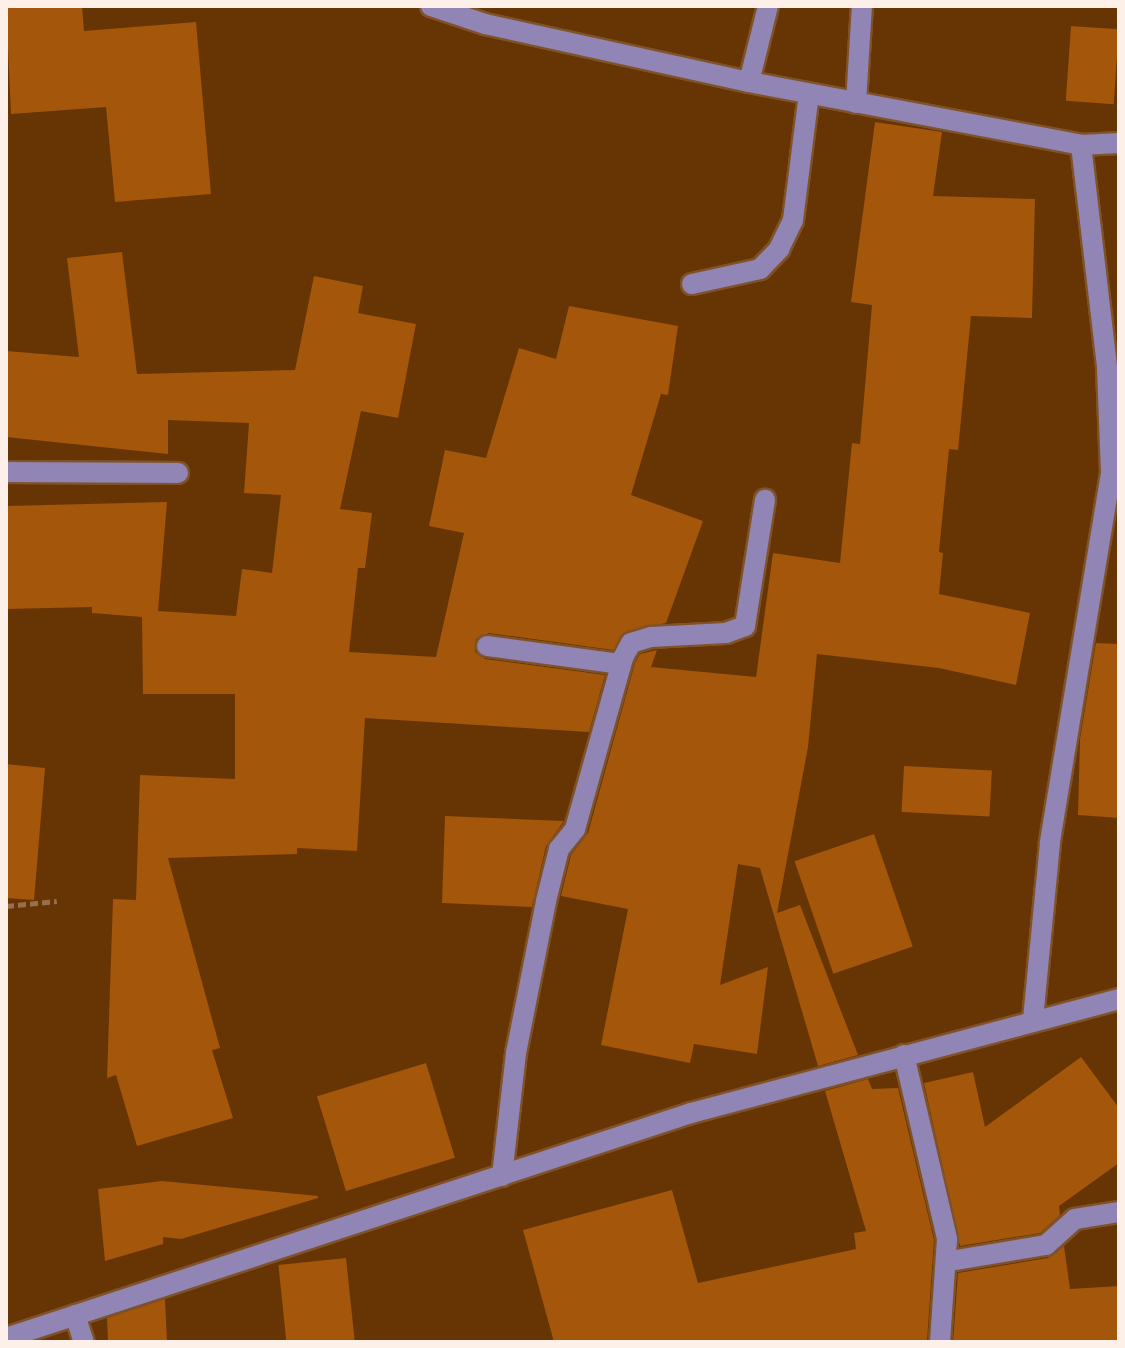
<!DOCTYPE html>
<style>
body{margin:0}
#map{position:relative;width:1125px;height:1348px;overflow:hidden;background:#673404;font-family:Karla,sans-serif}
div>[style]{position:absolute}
.building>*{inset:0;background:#a4560a;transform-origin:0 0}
.path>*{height:5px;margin-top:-2.5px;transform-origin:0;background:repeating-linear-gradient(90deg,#966f4c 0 8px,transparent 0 12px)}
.roads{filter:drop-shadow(2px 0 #7f5228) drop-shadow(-2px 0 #7f5228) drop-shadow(0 2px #7f5228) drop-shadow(0 -2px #7f5228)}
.minor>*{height:20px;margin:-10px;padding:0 10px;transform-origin:10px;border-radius:10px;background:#9185b5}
span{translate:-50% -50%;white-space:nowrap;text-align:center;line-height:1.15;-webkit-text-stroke:7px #673404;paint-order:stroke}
.frame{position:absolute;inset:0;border:8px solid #fdf0e8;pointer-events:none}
</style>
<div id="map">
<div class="building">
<i style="clip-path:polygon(6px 6px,82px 6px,84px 31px,196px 22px,211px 194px,115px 202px,106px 107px,11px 114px)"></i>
<i style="left:1071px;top:26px;width:48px;height:75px;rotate:4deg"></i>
<i style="clip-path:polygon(875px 122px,942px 132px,933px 196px,1035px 199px,1032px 318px,971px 316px,958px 450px,949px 449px,939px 552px,943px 553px,939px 594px,1030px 613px,1016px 685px,939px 668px,817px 654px,808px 747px,777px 913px,800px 905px,858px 1055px,818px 1066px,760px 868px,738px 864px,720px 985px,768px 967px,757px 1054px,694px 1044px,690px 1063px,601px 1045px,628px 909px,561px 896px,571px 855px,588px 833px,635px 663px,640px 654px,657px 650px,651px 667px,756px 677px,773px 553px,840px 563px,852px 443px,860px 444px,872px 305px,851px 302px)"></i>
<i style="clip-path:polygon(122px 252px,137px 374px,295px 370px,314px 276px,363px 286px,358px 313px,416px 324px,398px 418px,361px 411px,340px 509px,372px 513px,365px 568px,358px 568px,349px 652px,436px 657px,464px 533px,429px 526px,445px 450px,486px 458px,519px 348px,556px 359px,569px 306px,678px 326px,668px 395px,661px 394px,631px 495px,703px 521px,666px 623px,627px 631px,613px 650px,489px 633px,476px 639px,475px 652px,485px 659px,605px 675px,589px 732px,365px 718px,357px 851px,297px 848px,297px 854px,168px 858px,220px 1048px,212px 1050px,233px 1118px,137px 1146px,116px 1075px,107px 1078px,113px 899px,136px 900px,140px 775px,235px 779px,235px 694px,143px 694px,142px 617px,92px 613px,92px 607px,6px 609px,6px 506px,167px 502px,158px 611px,236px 616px,242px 569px,272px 573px,281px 495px,244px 493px,249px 423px,168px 420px,168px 454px,6px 437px,6px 351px,79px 357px,67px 258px)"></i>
<i style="clip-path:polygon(1096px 643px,1119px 644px,1119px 818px,1078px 815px,1080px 739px)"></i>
<i style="clip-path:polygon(6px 764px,45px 768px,34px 900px,6px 898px)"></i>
<i style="left:904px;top:766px;width:88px;height:46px;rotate:3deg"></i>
<i style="clip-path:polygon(445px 816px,564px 821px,546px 846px,532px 907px,442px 903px)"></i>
<i style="left:874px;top:834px;width:119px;height:84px;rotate:71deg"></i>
<i style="clip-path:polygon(1081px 1057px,1119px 1108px,1119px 1163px,1059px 1206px,1060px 1215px,1040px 1233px,960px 1246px,924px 1083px,973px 1072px,985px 1127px)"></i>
<i style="left:426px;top:1063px;width:99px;height:114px;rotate:73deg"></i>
<i style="clip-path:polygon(868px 1079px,872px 1089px,898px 1088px,934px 1240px,927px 1342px,554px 1342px,523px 1230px,672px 1190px,698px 1283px,856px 1249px,854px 1233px,866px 1231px,825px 1091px)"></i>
<i style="clip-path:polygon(162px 1181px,318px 1196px,318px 1198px,181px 1239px,163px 1237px,163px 1244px,105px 1261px,98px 1189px)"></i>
<i style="clip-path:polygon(1064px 1246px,1070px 1289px,1119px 1286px,1119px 1342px,953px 1342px,958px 1273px,1048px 1258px)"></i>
<i style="left:346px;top:1258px;width:84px;height:68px;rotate:84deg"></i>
<i style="clip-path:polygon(165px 1299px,167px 1342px,108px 1342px,107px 1318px)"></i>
</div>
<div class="path">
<i style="left:6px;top:906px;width:51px;rotate:-5.6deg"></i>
</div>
<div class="roads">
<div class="minor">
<i style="left:431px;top:6px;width:57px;rotate:18.4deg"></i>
<i style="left:485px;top:24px;width:270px;rotate:12.4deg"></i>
<i style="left:749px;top:82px;width:338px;rotate:10.7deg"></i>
<i style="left:1081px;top:145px;width:225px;rotate:83.3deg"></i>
<i style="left:1107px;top:368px;width:105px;rotate:87.8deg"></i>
<i style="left:1111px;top:473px;width:375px;rotate:99.4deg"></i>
<i style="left:1050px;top:843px;width:178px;rotate:95.5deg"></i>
<i style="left:749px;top:82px;width:78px;rotate:-76deg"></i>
<i style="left:856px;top:103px;width:97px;rotate:-86.5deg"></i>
<i style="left:1081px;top:145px;width:38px;rotate:-3deg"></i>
<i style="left:692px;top:284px;width:70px;rotate:-12.4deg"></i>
<i style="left:760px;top:269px;width:28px;rotate:-46deg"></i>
<i style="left:779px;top:249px;width:32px;rotate:-64deg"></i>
<i style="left:793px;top:220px;width:127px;rotate:-82.8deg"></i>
<i style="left:6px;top:472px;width:172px;rotate:0.3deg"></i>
<i style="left:487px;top:646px;width:135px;rotate:7.7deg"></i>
<i style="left:904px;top:1055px;width:189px;rotate:76.8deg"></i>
<i style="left:947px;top:1239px;width:103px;rotate:93.9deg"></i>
<i style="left:502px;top:1176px;width:124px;rotate:-83.5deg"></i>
<i style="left:516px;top:1053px;width:155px;rotate:-78.8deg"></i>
<i style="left:546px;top:901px;width:54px;rotate:-76deg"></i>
<i style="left:559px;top:849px;width:26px;rotate:-51deg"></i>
<i style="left:575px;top:829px;width:178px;rotate:-74.3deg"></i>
<i style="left:623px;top:658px;width:17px;rotate:-62deg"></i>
<i style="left:631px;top:643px;width:21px;rotate:-17deg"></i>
<i style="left:651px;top:637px;width:75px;rotate:-3.1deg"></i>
<i style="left:726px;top:633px;width:20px;rotate:-20deg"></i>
<i style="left:745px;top:626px;width:128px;rotate:-81deg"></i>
<i style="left:950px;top:1261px;width:97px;rotate:-9.5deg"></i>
<i style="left:1046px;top:1245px;width:39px;rotate:-42deg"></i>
<i style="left:1075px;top:1219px;width:45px;rotate:-9deg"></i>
<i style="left:75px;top:1315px;width:28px;rotate:72deg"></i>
<i style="left:6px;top:1338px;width:721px;rotate:-18.18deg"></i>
<i style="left:691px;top:1113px;width:443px;rotate:-14.9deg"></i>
</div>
</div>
<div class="frame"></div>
</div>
